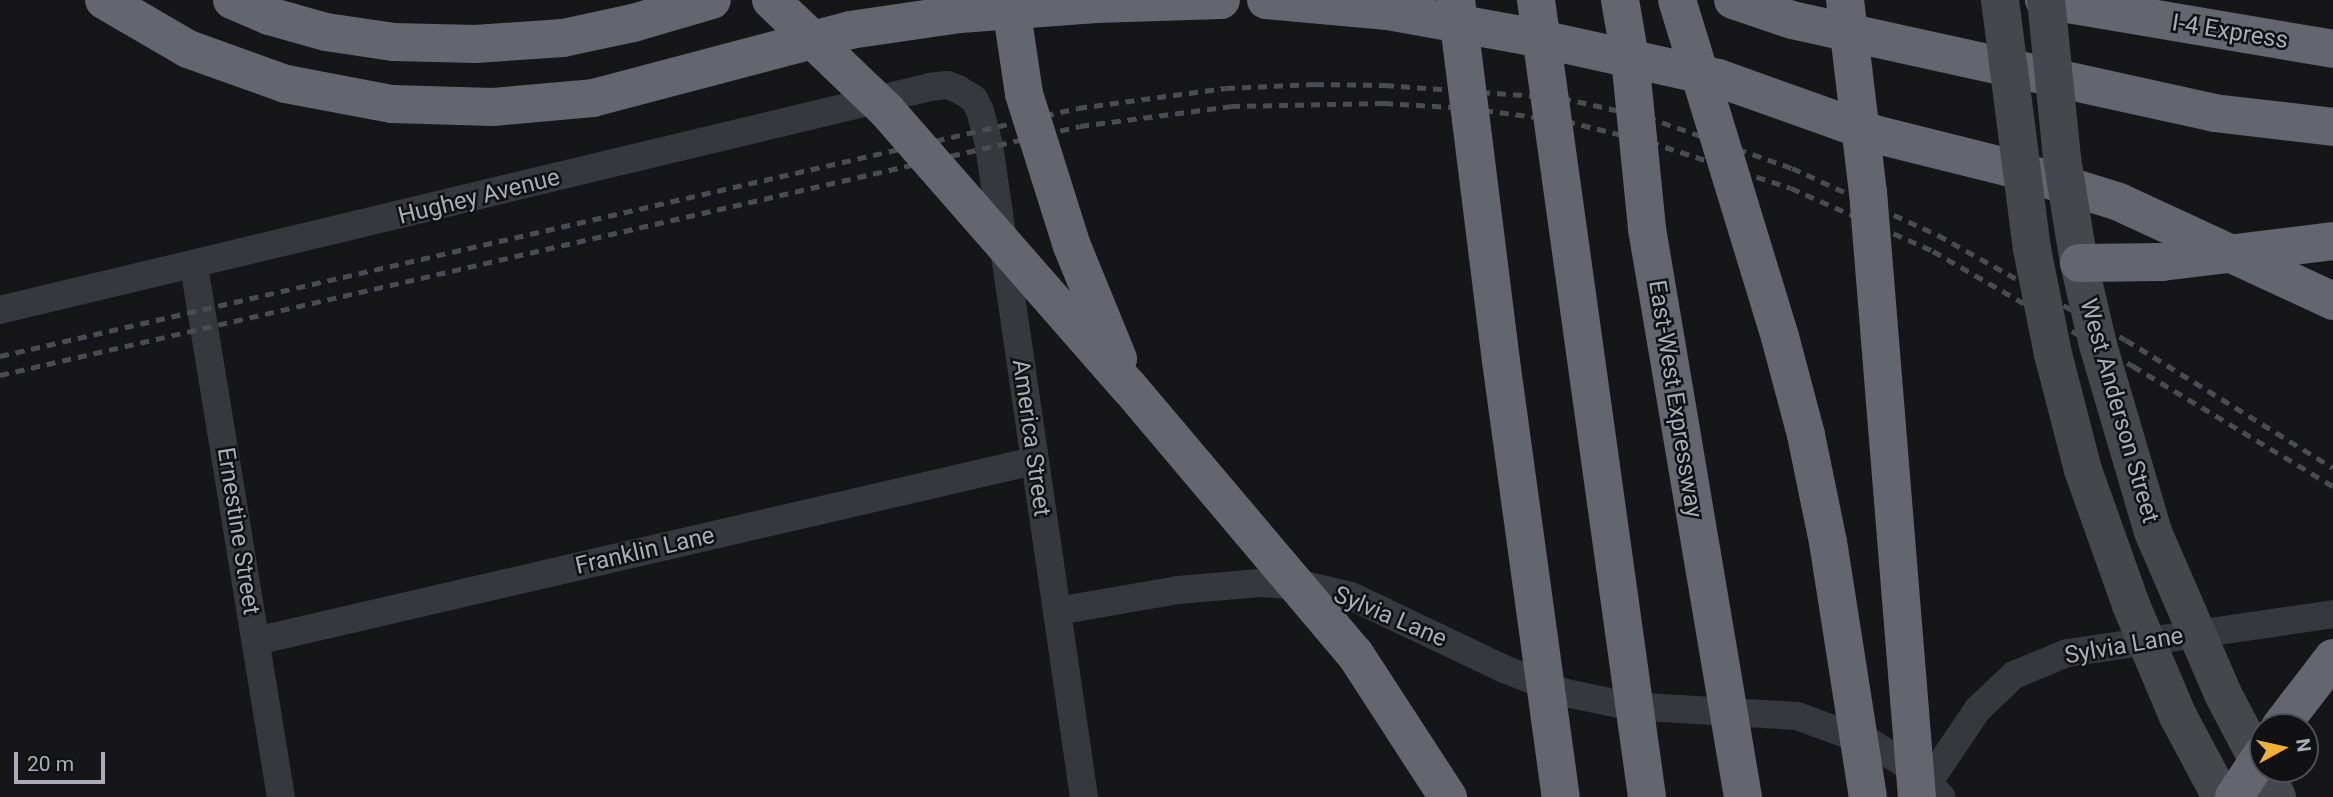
<!DOCTYPE html>
<style>
body{margin:0}
#map{position:relative;width:2333px;height:797px;overflow:hidden;background:#161618;font-family:Roboto,sans-serif}
div>[style]{position:absolute}
.minor>*{height:28px;margin:-14px;padding:0 14px;transform-origin:14px;border-radius:14px;background:#37383d}
.secondary>*{height:38px;margin:-19px;padding:0 19px;transform-origin:19px;border-radius:19px;background:#45474d}
.motorway>*{height:38px;margin:-19px;padding:0 19px;transform-origin:19px;border-radius:19px;background:#63666e}
.rail>*{height:5px;margin-top:-2.5px;transform-origin:0;background:repeating-linear-gradient(90deg,#4a4c52 0 9px,transparent 0 16px)}
.secondary-bridge>*{height:38px;margin:-19px;padding:0 19px;transform-origin:19px;border-radius:19px;background:#45474d}
.motorway-bridge>*{height:38px;margin:-19px;padding:0 19px;transform-origin:19px;border-radius:19px;background:#63666e}
span{translate:-50% -50%;white-space:nowrap;text-align:center;line-height:1.15;-webkit-text-stroke:5px #111113;paint-order:stroke}
.street-label{font-size:24px;color:#a8adb8}
.north{position:absolute;left:2249px;top:713px;width:70px;height:70px;box-sizing:border-box;background:#111113;border:2px solid #4d4f55;border-radius:50%;rotate:82deg;font-size:19px;font-weight:700;line-height:28px;text-align:center;color:#a8adb8}
.north::after{content:'';display:block;margin:auto;width:24px;height:32px;background:#f2b134;clip-path:polygon(50% 0,100% 100%,50% 72%,0 100%)}
.scale{position:absolute;left:14px;top:752px;width:91px;height:32px;box-sizing:border-box;border:4px solid #a8adb8;border-top:0;padding-left:9px;font-size:21px;line-height:24px;white-space:nowrap;color:#a8adb8;-webkit-text-stroke:5px #111113;paint-order:stroke}
</style>
<div id="map">
<div class="minor">
<i style="left:194px;top:266px;width:538px;rotate:80.7deg"></i>
<i style="left:0;top:310px;width:956px;rotate:-13.48deg"></i>
<i style="left:930px;top:87px;width:17px;rotate:-7deg"></i>
<i style="left:947px;top:85px;width:12px;rotate:20deg"></i>
<i style="left:958px;top:89px;width:19px;rotate:32deg"></i>
<i style="left:974px;top:99px;width:13px;rotate:63deg"></i>
<i style="left:980px;top:111px;width:35px;rotate:75deg"></i>
<i style="left:989px;top:145px;width:659px;rotate:81.71deg"></i>
<i style="left:1057px;top:611px;width:123px;rotate:-9.8deg"></i>
<i style="left:1178px;top:590px;width:82px;rotate:-4.9deg"></i>
<i style="left:1260px;top:583px;width:49px;rotate:3.5deg"></i>
<i style="left:1309px;top:586px;width:43px;rotate:13.4deg"></i>
<i style="left:1351px;top:596px;width:170px;rotate:25.5deg"></i>
<i style="left:1504px;top:669px;width:66px;rotate:21.2deg"></i>
<i style="left:1566px;top:693px;width:64px;rotate:11.7deg"></i>
<i style="left:1629px;top:706px;width:168px;rotate:3.4deg"></i>
<i style="left:1797px;top:716px;width:81px;rotate:20.2deg"></i>
<i style="left:1873px;top:744px;width:54px;rotate:32.2deg"></i>
<i style="left:1919px;top:773px;width:33px;rotate:47deg"></i>
<i style="left:256px;top:641px;width:799px;rotate:-13.03deg"></i>
<i style="left:1928px;top:783px;width:89px;rotate:-56deg"></i>
<i style="left:1978px;top:709px;width:50px;rotate:-43.4deg"></i>
<i style="left:2014px;top:675px;width:57px;rotate:-22.5deg"></i>
<i style="left:2067px;top:653px;width:269px;rotate:-8.3deg"></i>
</div>
<div class="secondary">
<i style="left:2053px;top:354px;width:120px;rotate:75.5deg"></i>
<i style="left:2083px;top:470px;width:143px;rotate:70.4deg"></i>
<i style="left:2223px;top:694px;width:116px;rotate:62.3deg"></i>
<i style="left:2178px;top:716px;width:92px;rotate:62deg"></i>
</div>
<div class="motorway">
<i style="left:104px;top:0;width:97px;rotate:30.3deg"></i>
<i style="left:188px;top:49px;width:104px;rotate:19.7deg"></i>
<i style="left:286px;top:84px;width:108px;rotate:10.7deg"></i>
<i style="left:392px;top:104px;width:101px;rotate:1.7deg"></i>
<i style="left:493px;top:107px;width:100px;rotate:-5.1deg"></i>
<i style="left:593px;top:98px;width:266px;rotate:-14.8deg"></i>
<i style="left:850px;top:30px;width:111px;rotate:-8.3deg"></i>
<i style="left:960px;top:14px;width:136px;rotate:-4.2deg"></i>
<i style="left:1096px;top:4px;width:125px;rotate:-1.8deg"></i>
<i style="left:232px;top:0;width:40px;rotate:23.4deg"></i>
<i style="left:269px;top:16px;width:59px;rotate:15.7deg"></i>
<i style="left:326px;top:32px;width:69px;rotate:8.4deg"></i>
<i style="left:394px;top:42px;width:81px;rotate:1.4deg"></i>
<i style="left:475px;top:44px;width:88px;rotate:-3.9deg"></i>
<i style="left:563px;top:38px;width:72px;rotate:-12.1deg"></i>
<i style="left:633px;top:23px;width:82px;rotate:-16.2deg"></i>
<i style="left:1266px;top:0;width:122px;rotate:5.2deg"></i>
<i style="left:1388px;top:11px;width:141px;rotate:10.2deg"></i>
<i style="left:1527px;top:36px;width:196px;rotate:12.4deg"></i>
<i style="left:1718px;top:78px;width:170px;rotate:19.6deg"></i>
<i style="left:1878px;top:135px;width:140px;rotate:14deg"></i>
<i style="left:2014px;top:169px;width:110px;rotate:17.4deg"></i>
<i style="left:2119px;top:202px;width:236px;rotate:24.8deg"></i>
<i style="left:1733px;top:0;width:62px;rotate:18.7deg"></i>
<i style="left:1792px;top:20px;width:432px;rotate:12.4deg"></i>
<i style="left:2214px;top:113px;width:120px;rotate:6.7deg"></i>
<i style="left:2044px;top:0;width:293px;rotate:9.6deg"></i>
<i style="left:2280px;top:727px;width:87px;rotate:-52.5deg"></i>
</div>
<div class="rail">
<i style="left:0;top:356px;width:1106px;rotate:-12.96deg"></i>
<i style="left:1078px;top:108px;width:149px;rotate:-7.7deg"></i>
<i style="left:1226px;top:88px;width:89px;rotate:-2.6deg"></i>
<i style="left:1315px;top:84px;width:70px;rotate:0.8deg"></i>
<i style="left:1385px;top:85px;width:177px;rotate:4.2deg"></i>
<i style="left:1562px;top:98px;width:87px;rotate:12.6deg"></i>
<i style="left:1647px;top:117px;width:154px;rotate:19.4deg"></i>
<i style="left:1792px;top:168px;width:161px;rotate:24.7deg"></i>
<i style="left:1938px;top:235px;width:215px;rotate:29.2deg"></i>
<i style="left:2126px;top:340px;width:243px;rotate:31.7deg"></i>
<i style="left:0;top:375px;width:1108px;rotate:-12.98deg"></i>
<i style="left:1080px;top:126px;width:152px;rotate:-7.5deg"></i>
<i style="left:1231px;top:106px;width:153px;rotate:-1.1deg"></i>
<i style="left:1384px;top:103px;width:84px;rotate:3.4deg"></i>
<i style="left:1468px;top:108px;width:99px;rotate:7.6deg"></i>
<i style="left:1566px;top:121px;width:87px;rotate:14deg"></i>
<i style="left:1650px;top:142px;width:148px;rotate:18.1deg"></i>
<i style="left:1791px;top:188px;width:155px;rotate:23.9deg"></i>
<i style="left:1933px;top:251px;width:231px;rotate:29.9deg"></i>
<i style="left:2133px;top:366px;width:233px;rotate:31deg"></i>
</div>
<div class="secondary-bridge">
<i style="left:2000px;top:0;width:251px;rotate:82.7deg"></i>
<i style="left:2032px;top:249px;width:107px;rotate:78.7deg"></i>
<i style="left:2046px;top:0;width:159px;rotate:84.2deg"></i>
<i style="left:2062px;top:158px;width:106px;rotate:80.8deg"></i>
<i style="left:2079px;top:263px;width:84px;rotate:77deg"></i>
<i style="left:2098px;top:345px;width:195px;rotate:73.6deg"></i>
<i style="left:2153px;top:532px;width:176px;rotate:66.6deg"></i>
<i style="left:2131px;top:605px;width:121px;rotate:67.1deg"></i>
</div>
<div class="motorway-bridge">
<i style="left:771px;top:0;width:161px;rotate:43.7deg"></i>
<i style="left:887px;top:111px;width:367px;rotate:48.8deg"></i>
<i style="left:1129px;top:387px;width:350px;rotate:49.8deg"></i>
<i style="left:1355px;top:654px;width:171px;rotate:57deg"></i>
<i style="left:1010px;top:0;width:95px;rotate:81.5deg"></i>
<i style="left:1024px;top:94px;width:159px;rotate:72.5deg"></i>
<i style="left:1072px;top:246px;width:122px;rotate:67.8deg"></i>
<i style="left:1456px;top:0;width:364px;rotate:82.9deg"></i>
<i style="left:1501px;top:361px;width:440px;rotate:82.2deg"></i>
<i style="left:1536px;top:0;width:805px;rotate:82.07deg"></i>
<i style="left:1620px;top:0;width:59px;rotate:80.2deg"></i>
<i style="left:1630px;top:58px;width:172px;rotate:84.3deg"></i>
<i style="left:1647px;top:229px;width:576px;rotate:80.41deg"></i>
<i style="left:1677px;top:0;width:352px;rotate:73deg"></i>
<i style="left:1780px;top:337px;width:101px;rotate:75.1deg"></i>
<i style="left:1806px;top:435px;width:109px;rotate:78.4deg"></i>
<i style="left:1828px;top:542px;width:258px;rotate:81.1deg"></i>
<i style="left:1845px;top:0;width:193px;rotate:83.2deg"></i>
<i style="left:1868px;top:192px;width:607px;rotate:85.37deg"></i>
<i style="left:2079px;top:263px;width:83px;rotate:-0.7deg"></i>
<i style="left:2162px;top:262px;width:172px;rotate:-7deg"></i>
<i style="left:2234px;top:797px;width:53px;rotate:-56.6deg"></i>
</div>
<div class="street-label">
<span style="left:2230px;top:32px;rotate:9deg">I-4 Express</span>
<span style="left:479px;top:197px;rotate:-14deg">Hughey Avenue</span>
<span style="left:1675px;top:399px;rotate:81deg">East-West Expressway</span>
<span style="left:2119px;top:411px;rotate:74deg">West Anderson Street</span>
<span style="left:1031px;top:438px;rotate:82deg">America Street</span>
<span style="left:238px;top:531px;rotate:81deg">Ernestine Street</span>
<span style="left:645px;top:551px;rotate:-13deg">Franklin Lane</span>
<span style="left:1390px;top:617px;rotate:23deg">Sylvia Lane</span>
<span style="left:2124px;top:646px;rotate:-10deg">Sylvia Lane</span>
</div>
<div class="north">N</div>
<div class="scale">20 m</div>
</div>
